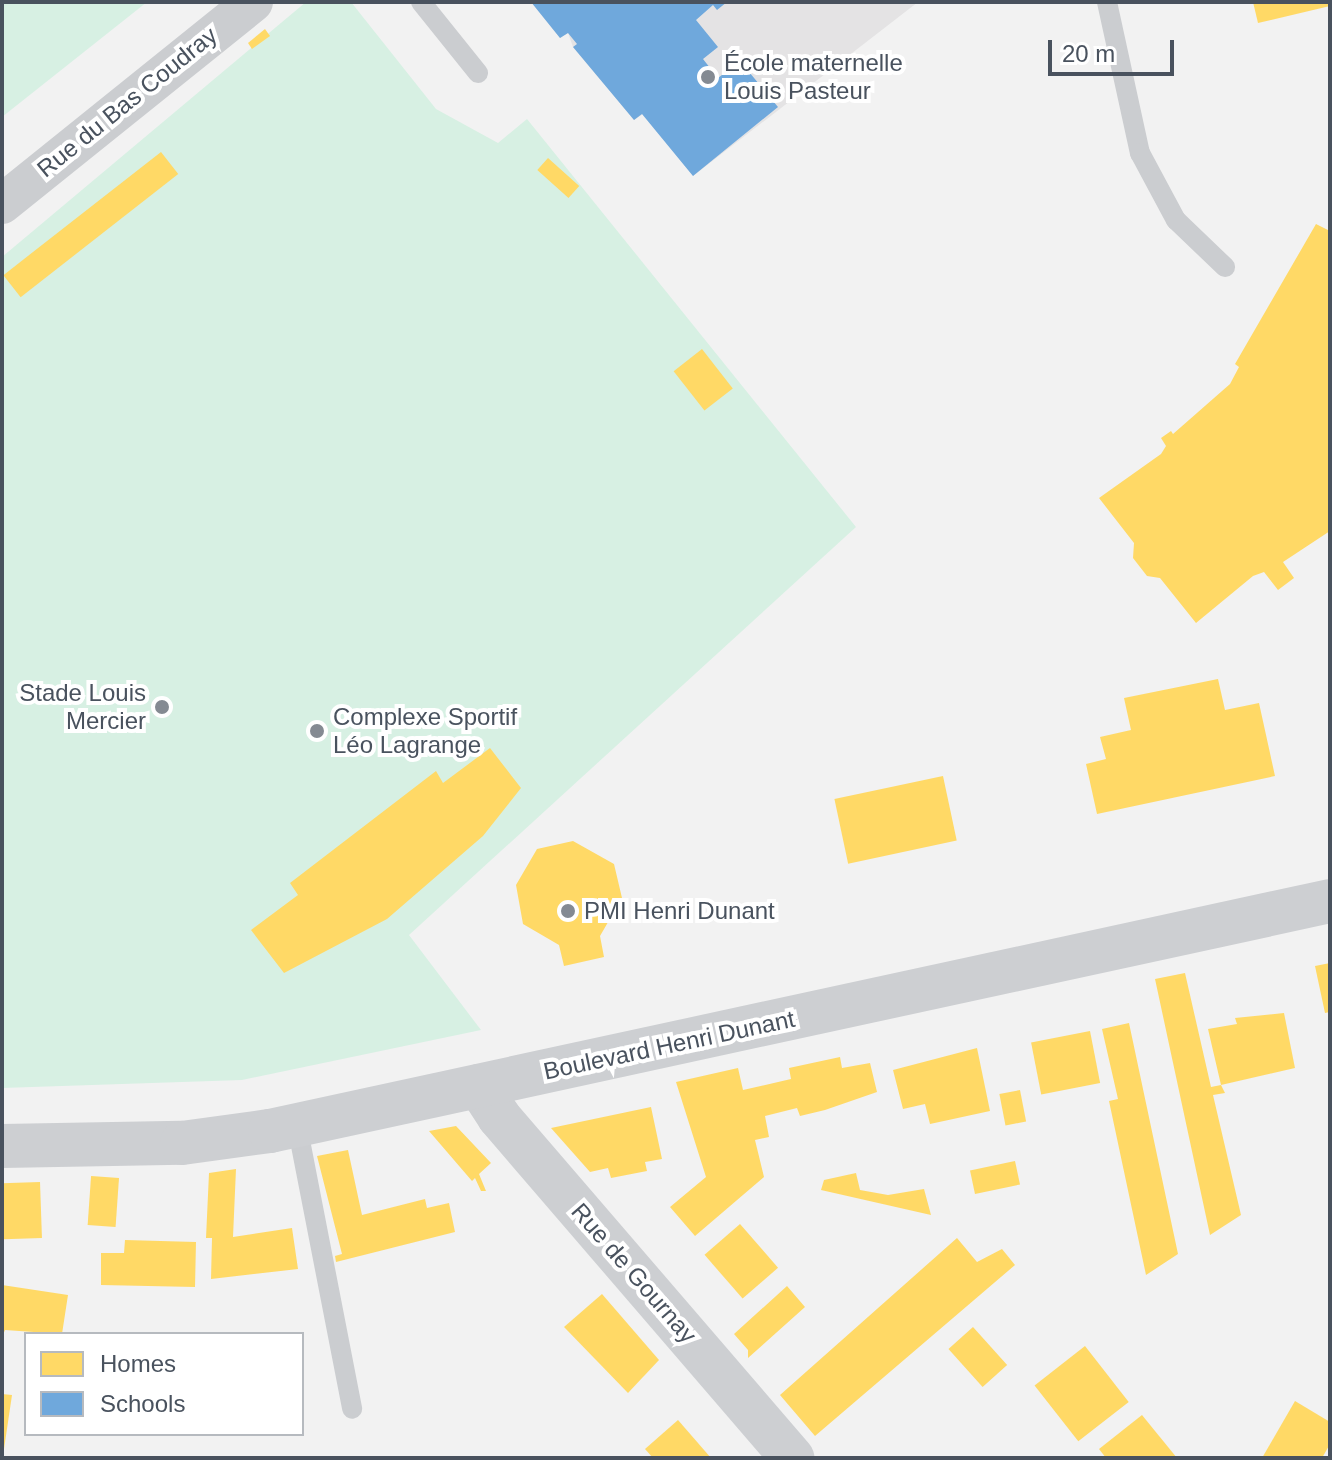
<!DOCTYPE html>
<meta charset="utf-8">
<style>
body{margin:0}
#map{position:relative;width:1332px;height:1460px;overflow:hidden;background:#f2f2f2;font-family:Arial,sans-serif}
div>[style]{position:absolute}
.education>*{inset:0;background:#e4e3e4}
.green>*{inset:0;background:#d7f0e3}
.homes>*{inset:0;background:#ffd966;transform-origin:0 0}
.schools>*{inset:0;background:#6fa8dc}
.lane>*{height:20px;margin:-10px;padding:0 10px;transform-origin:10px;border-radius:10px;background:#cbcdd0}
.street>*{height:40px;margin:-20px;padding:0 20px;transform-origin:20px;border-radius:20px;background:#cbcdd0}
.secondary>*{height:44px;margin:-22px;padding:0 22px;transform-origin:22px;border-radius:22px;background:#cdcfd2}
.dots>*{width:22px;height:22px;translate:-50% -50%;box-sizing:border-box;border:4px solid #fff;border-radius:50%}
span{translate:-50% -50%;white-space:nowrap;text-align:center;line-height:1.15;-webkit-text-stroke:8px #fff;paint-order:stroke}
.poi-label{font-size:24px;color:#49525e}
.left{translate:0 -50%;text-align:left}
.right{translate:-100% -50%;text-align:right}
.street-label{font-size:24px;color:#49525e}
.frame{position:absolute;inset:0;border:4px solid #49525e;pointer-events:none}
.legend{position:absolute;left:24px;top:1332px;width:280px;height:104px;box-sizing:border-box;background:#fff;border:2px solid #b6babf;margin:0;padding:10px 14px;list-style:none;font-size:24px;color:#49525e}
.legend li{display:flex;align-items:center;gap:16px;height:40px}
.legend b{width:40px;border:2px solid #b6babf}
.scale{position:absolute;left:1048px;top:40px;width:126px;height:36px;box-sizing:border-box;border:4px solid #49525e;border-top:0;padding-left:10px;font-size:24px;line-height:28px;white-space:nowrap;color:#49525e;-webkit-text-stroke:6px #fff;paint-order:stroke}
</style>
<div id="map">
<div class="education">
<i style="clip-path:polygon(531px 2px,918px 2px,693px 176px,643px 114px,634px 120px,573px 47px,568px 33px,560px 38px)"></i>
</div>
<div class="green">
<i style="clip-path:polygon(2px 2px,147px 2px,2px 117px)"></i>
<i style="clip-path:polygon(306px 2px,351px 2px,436px 109px,498px 143px,527px 119px,856px 527px,409px 935px,481px 1030px,242px 1080px,2px 1088px,2px 257px)"></i>
</div>
<div class="homes">
<i style="clip-path:polygon(1253px 2px,1330px 2px,1330px 6px,1258px 23px)"></i>
<i style="clip-path:polygon(265px 29px,270px 36px,252px 49px,248px 43px)"></i>
<i style="left:161px;top:152px;width:28px;height:200px;rotate:52deg"></i>
<i style="left:548px;top:158px;width:42px;height:16px;rotate:42deg"></i>
<i style="clip-path:polygon(1316px 224px,1330px 231px,1330px 531px,1283px 562px,1294px 578px,1278px 590px,1264px 572px,1253px 576px,1196px 623px,1160px 578px,1147px 576px,1133px 558px,1134px 543px,1099px 498px,1161px 454px,1166px 446px,1161px 438px,1171px 431px,1173px 434px,1230px 384px,1239px 367px,1235px 364px)"></i>
<i style="left:702px;top:349px;width:50px;height:36px;rotate:52deg"></i>
<i style="clip-path:polygon(1218px 679px,1225px 710px,1259px 703px,1275px 776px,1097px 814px,1086px 764px,1106px 759px,1100px 737px,1131px 730px,1124px 698px)"></i>
<i style="clip-path:polygon(490px 748px,521px 788px,483px 836px,387px 919px,284px 973px,251px 930px,298px 895px,290px 883px,436px 771px,443px 783px)"></i>
<i style="left:943px;top:776px;width:66px;height:111px;rotate:78deg"></i>
<i style="clip-path:polygon(573px 841px,614px 864px,622px 898px,600px 936px,604px 957px,564px 966px,559px 945px,523px 924px,516px 885px,537px 849px)"></i>
<i style="clip-path:polygon(1330px 963px,1330px 1012px,1325px 1013px,1315px 966px)"></i>
<i style="clip-path:polygon(1185px 973px,1211px 1087px,1221px 1085px,1225px 1093px,1213px 1095px,1241px 1215px,1210px 1235px,1155px 979px)"></i>
<i style="clip-path:polygon(1284px 1013px,1295px 1068px,1221px 1085px,1208px 1029px,1237px 1024px,1235px 1018px)"></i>
<i style="clip-path:polygon(1129px 1023px,1178px 1254px,1146px 1275px,1109px 1101px,1118px 1099px,1102px 1029px)"></i>
<i style="left:1090px;top:1031px;width:53px;height:60px;rotate:79deg"></i>
<i style="clip-path:polygon(977px 1048px,990px 1111px,930px 1124px,925px 1104px,903px 1109px,893px 1070px)"></i>
<i style="clip-path:polygon(840px 1057px,842px 1068px,870px 1063px,877px 1092px,825px 1110px,800px 1116px,797px 1108px,765px 1116px,769px 1137px,755px 1140px,764px 1177px,695px 1236px,670px 1207px,706px 1177px,676px 1082px,738px 1068px,743px 1090px,791px 1079px,789px 1068px)"></i>
<i style="left:1020px;top:1090px;width:32px;height:21px;rotate:79deg"></i>
<i style="clip-path:polygon(651px 1107px,662px 1159px,645px 1162px,647px 1171px,611px 1178px,608px 1168px,590px 1172px,551px 1128px)"></i>
<i style="clip-path:polygon(456px 1126px,491px 1163px,479px 1174px,486px 1191px,481px 1191px,475px 1178px,472px 1181px,429px 1131px)"></i>
<i style="clip-path:polygon(348px 1150px,362px 1215px,425px 1199px,427px 1208px,449px 1203px,455px 1232px,336px 1262px,335px 1256px,342px 1254px,317px 1156px)"></i>
<i style="left:1015px;top:1161px;width:24px;height:46px;rotate:78deg"></i>
<i style="clip-path:polygon(236px 1169px,233px 1237px,292px 1228px,298px 1269px,211px 1279px,212px 1238px,206px 1238px,209px 1173px)"></i>
<i style="clip-path:polygon(856px 1173px,860px 1190px,888px 1195px,924px 1189px,931px 1215px,821px 1190px,824px 1180px)"></i>
<i style="left:119px;top:1178px;width:49px;height:28px;rotate:94deg"></i>
<i style="left:40px;top:1182px;width:56px;height:38px;rotate:88deg"></i>
<i style="left:740px;top:1224px;width:58px;height:47px;rotate:49deg"></i>
<i style="clip-path:polygon(957px 1238px,977px 1262px,1002px 1249px,1015px 1265px,815px 1436px,780px 1395px)"></i>
<i style="clip-path:polygon(125px 1240px,196px 1242px,195px 1287px,101px 1285px,101px 1253px,124px 1253px)"></i>
<i style="clip-path:polygon(2px 1285px,68px 1295px,62px 1334px,5px 1330px,2px 1337px)"></i>
<i style="clip-path:polygon(787px 1286px,805px 1307px,748px 1358px,748px 1350px,734px 1334px)"></i>
<i style="clip-path:polygon(602px 1294px,659px 1360px,628px 1393px,564px 1327px)"></i>
<i style="left:973px;top:1327px;width:51px;height:33px;rotate:48deg"></i>
<i style="left:1085px;top:1346px;width:71px;height:64px;rotate:52deg"></i>
<i style="clip-path:polygon(2px 1394px,12px 1395px,4px 1449px,2px 1449px)"></i>
<i style="clip-path:polygon(1295px 1401px,1330px 1422px,1330px 1444px,1322px 1458px,1262px 1458px)"></i>
<i style="clip-path:polygon(1142px 1415px,1177px 1458px,1106px 1458px,1099px 1449px)"></i>
<i style="clip-path:polygon(678px 1420px,711px 1458px,653px 1458px,645px 1449px)"></i>
</div>
<div class="schools">
<i style="clip-path:polygon(531px 2px,727px 2px,717px 10px,713px 5px,696px 20px,718px 47px,703px 59px,718px 78px,740px 61px,778px 107px,693px 176px,642px 114px,634px 120px,573px 47px,577px 44px,568px 33px,560px 38px)"></i>
</div>
<div class="lane">
<i style="left:421px;top:2px;width:91px;rotate:51.2deg"></i>
<i style="left:1107px;top:2px;width:155px;rotate:77.7deg"></i>
<i style="left:1140px;top:153px;width:76px;rotate:61.8deg"></i>
<i style="left:1176px;top:220px;width:68px;rotate:43.8deg"></i>
<i style="left:297px;top:1125px;width:289px;rotate:79deg"></i>
</div>
<div class="street">
<i style="left:2px;top:204px;width:322px;rotate:-38.8deg"></i>
</div>
<div class="secondary">
<i style="left:479px;top:1086px;width:37px;rotate:57deg"></i>
<i style="left:499px;top:1117px;width:450px;rotate:49.3deg"></i>
<i style="left:2px;top:1146px;width:180px;rotate:-1deg"></i>
<i style="left:182px;top:1143px;width:89px;rotate:-7.8deg"></i>
<i style="left:270px;top:1131px;width:1085px;rotate:-12.24deg"></i>
</div>
<div class="dots">
<i style="left:708px;top:77px;background:#848a92"></i>
<i style="left:162px;top:707px;background:#848a92"></i>
<i style="left:317px;top:731px;background:#848a92"></i>
<i style="left:568px;top:911px;background:#848a92"></i>
</div>
<div class="poi-label">
<span class="left" style="left:724px;top:77px">École maternelle<br>Louis Pasteur</span>
<span class="right" style="left:146px;top:707px">Stade Louis<br>Mercier</span>
<span class="left" style="left:333px;top:731px">Complexe Sportif<br>Léo Lagrange</span>
<span class="left" style="left:584px;top:911px">PMI Henri Dunant</span>
</div>
<div class="street-label">
<span style="left:127px;top:102px;rotate:-39deg">Rue du Bas Coudray</span>
<span style="left:669px;top:1045px;rotate:-12deg">Boulevard Henri Dunant</span>
<span style="left:634px;top:1273px;rotate:49deg">Rue de Gournay</span>
</div>
<div class="frame"></div>
<ul class="legend">
<li><b style="height:22px;background:#ffd966"></b>Homes</li>
<li><b style="height:22px;background:#6fa8dc"></b>Schools</li>
</ul>
<div class="scale">20 m</div>
</div>
